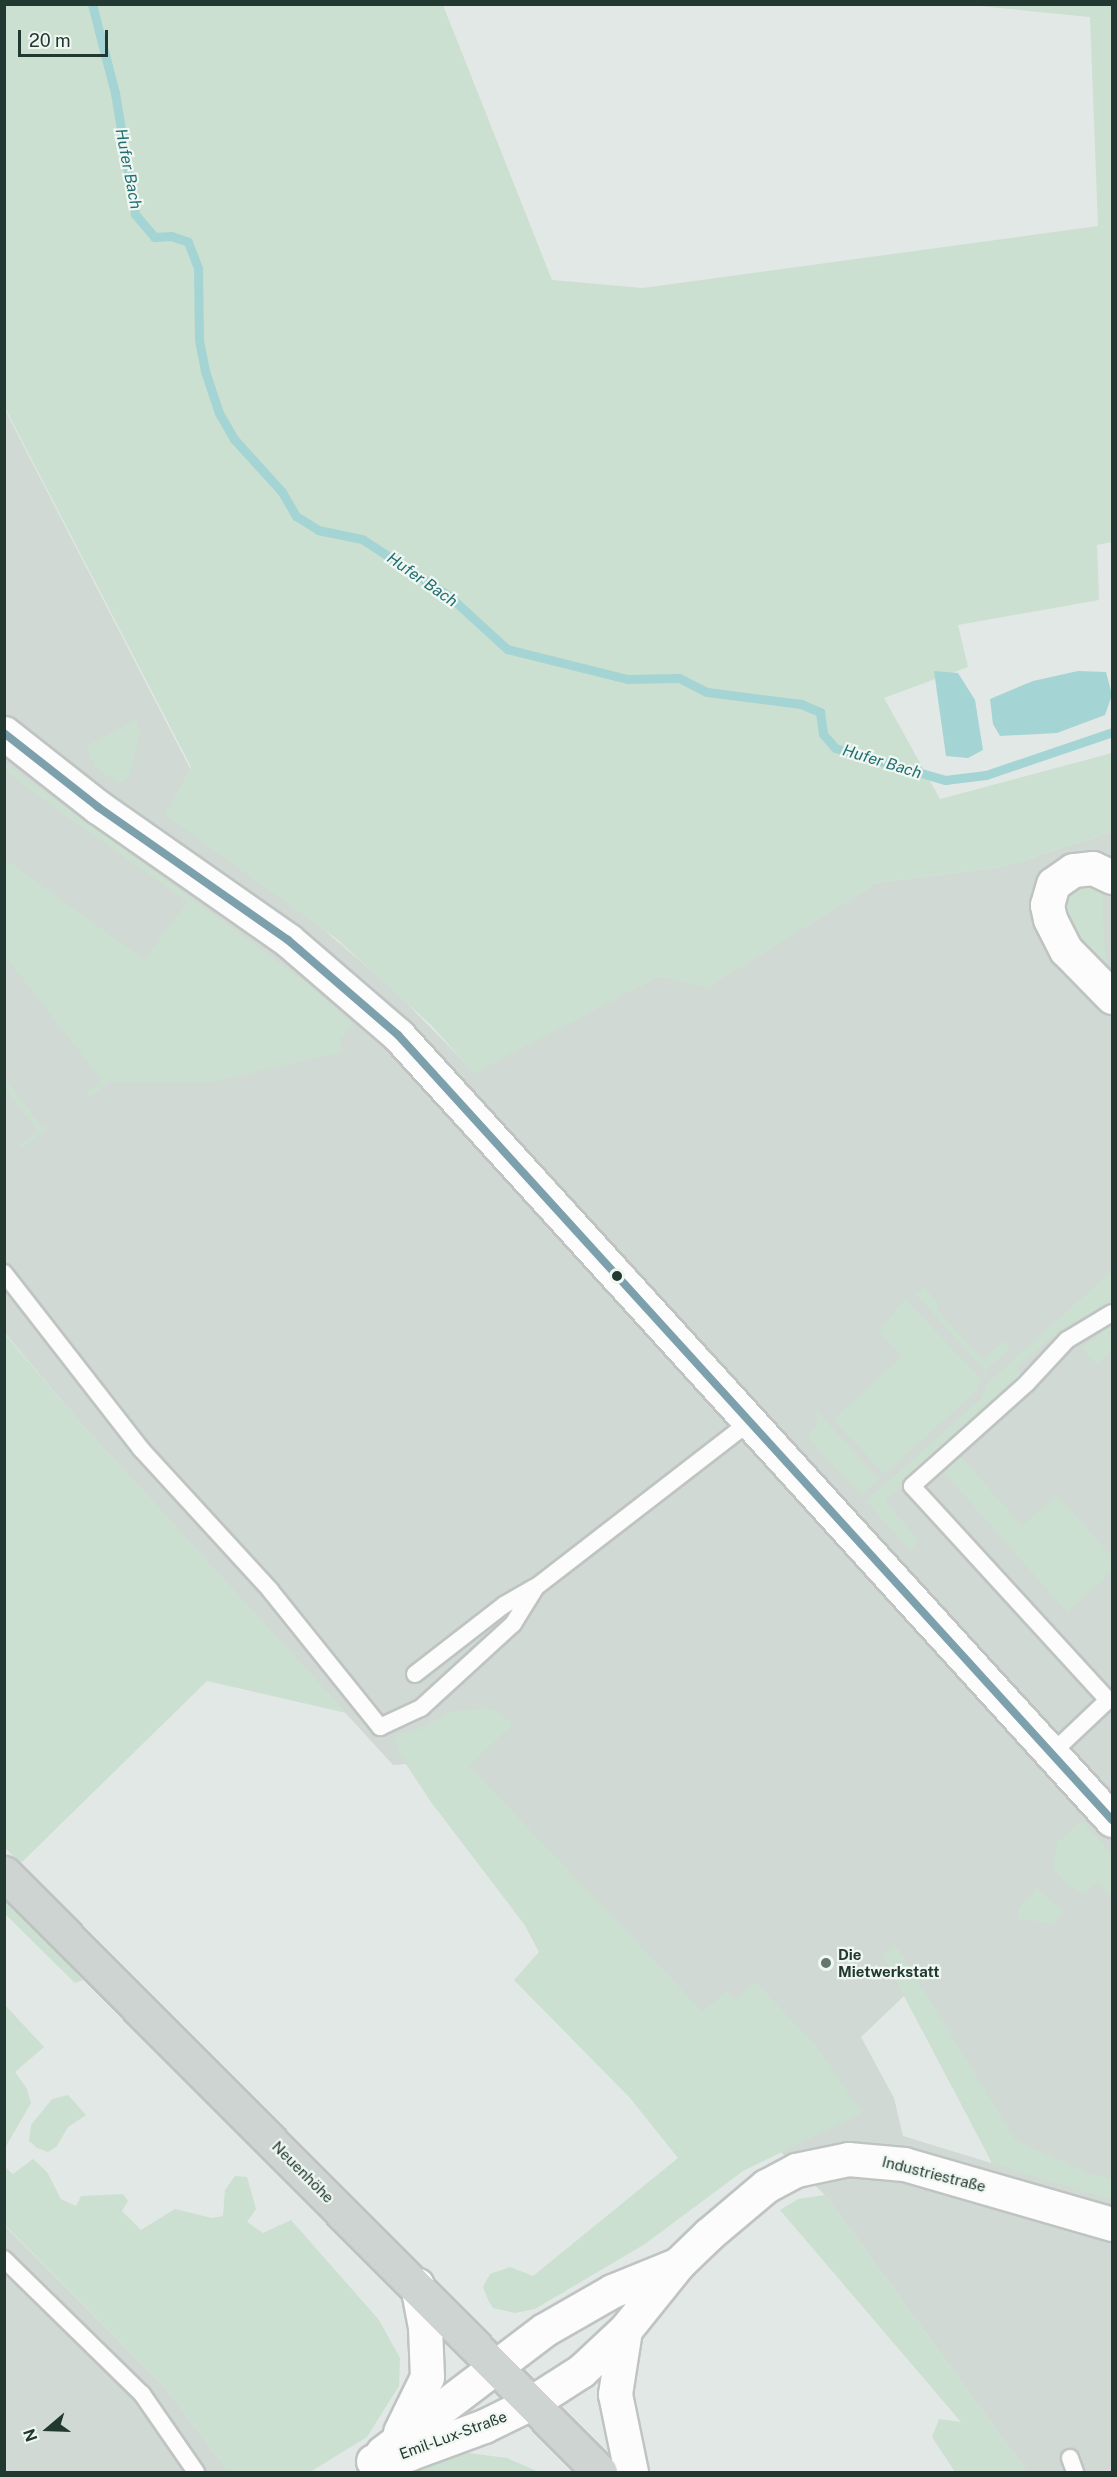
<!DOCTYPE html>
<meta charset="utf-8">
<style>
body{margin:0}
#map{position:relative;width:1117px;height:2477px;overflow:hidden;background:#e2e8e5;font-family:"Public Sans",sans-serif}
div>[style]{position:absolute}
.built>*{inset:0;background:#d0d9d4}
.green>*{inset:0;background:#cbe0d0}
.water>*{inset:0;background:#a4d4d4}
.stream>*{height:9px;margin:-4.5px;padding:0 4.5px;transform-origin:4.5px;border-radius:4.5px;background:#a4d4d4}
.roads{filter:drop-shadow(2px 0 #bfc4c2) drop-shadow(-2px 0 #bfc4c2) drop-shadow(0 2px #bfc4c2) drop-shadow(0 -2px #bfc4c2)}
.service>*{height:16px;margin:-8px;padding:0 8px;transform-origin:8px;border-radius:8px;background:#fbfcfb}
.minor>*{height:33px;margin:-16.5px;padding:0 16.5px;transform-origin:16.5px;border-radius:16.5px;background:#fbfcfb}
.tertiary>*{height:33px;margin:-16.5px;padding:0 16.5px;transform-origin:16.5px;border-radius:16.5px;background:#fbfcfb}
.primary>*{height:33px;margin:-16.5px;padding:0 16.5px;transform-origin:16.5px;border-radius:16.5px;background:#cdd4d1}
.bus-1>*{height:8px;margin:-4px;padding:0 4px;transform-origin:4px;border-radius:4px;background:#7da0ad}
.dots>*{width:16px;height:16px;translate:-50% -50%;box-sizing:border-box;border:3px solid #f0f7f2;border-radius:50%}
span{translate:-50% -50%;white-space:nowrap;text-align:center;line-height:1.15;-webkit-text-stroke:4.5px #f0f7f2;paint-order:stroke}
.poi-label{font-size:15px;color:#213930;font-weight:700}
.left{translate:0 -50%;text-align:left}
.street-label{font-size:15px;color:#213930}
.water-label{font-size:16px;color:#1f6e71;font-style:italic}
.frame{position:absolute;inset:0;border:6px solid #213930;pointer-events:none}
.north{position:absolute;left:18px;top:2399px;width:60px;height:60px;-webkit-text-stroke:4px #f0f7f2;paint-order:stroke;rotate:251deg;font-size:16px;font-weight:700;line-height:24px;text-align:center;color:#213930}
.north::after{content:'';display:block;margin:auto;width:21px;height:27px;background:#213930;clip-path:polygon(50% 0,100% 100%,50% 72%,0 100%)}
.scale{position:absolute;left:18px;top:30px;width:90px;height:27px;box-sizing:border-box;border:3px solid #213930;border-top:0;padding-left:8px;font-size:18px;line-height:21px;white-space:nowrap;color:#213930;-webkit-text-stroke:4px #f0f7f2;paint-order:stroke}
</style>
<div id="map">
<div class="built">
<i style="clip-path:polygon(evenodd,4px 408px,241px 867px,303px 912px,393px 989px,474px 1072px,659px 976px,707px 987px,876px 883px,1002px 867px,1112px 832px,1112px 2472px,1027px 2472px,825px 2195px,555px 1932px,539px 1952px,518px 1912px,431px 1802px,406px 1764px,393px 1765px,76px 1418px,5px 1333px,4px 408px,904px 1996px,992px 2162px,991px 2163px,903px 2136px,894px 2098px,861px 2037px,904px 1996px)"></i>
<i style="clip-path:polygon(4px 2225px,164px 2386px,229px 2472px,5px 2472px)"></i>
</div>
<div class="green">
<i style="clip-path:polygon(5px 5px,443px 5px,552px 280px,643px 288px,1098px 226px,1090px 17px,969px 5px,1112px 5px,1112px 542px,1097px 545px,1099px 600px,958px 625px,968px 667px,884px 698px,940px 799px,1112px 753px,1112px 832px,1002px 867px,876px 883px,706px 988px,659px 976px,474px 1073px,431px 1025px,338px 940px,165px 815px,191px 767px,5px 408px)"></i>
<i style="clip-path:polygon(136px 720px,140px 732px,129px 777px,118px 783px,95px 767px,86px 746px)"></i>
<i style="clip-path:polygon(5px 763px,308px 984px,353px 1024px,340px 1039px,343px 1051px,219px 1081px,109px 1081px,92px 1096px,84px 1095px,102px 1080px,5px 956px,5px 859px,144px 960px,188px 902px,30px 790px,5px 769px)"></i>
<i style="clip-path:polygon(1086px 884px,1102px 892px,1106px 973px,1080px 944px,1066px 914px,1067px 897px,1073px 889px)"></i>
<i style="clip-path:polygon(5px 1079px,43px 1128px,62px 1116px,23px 1148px,20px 1145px,38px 1131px,5px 1088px)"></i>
<i style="clip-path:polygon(1112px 1271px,1112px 1301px,1060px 1330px,1018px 1366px,1020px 1376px,885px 1501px,919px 1541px,910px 1550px,866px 1501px,981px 1399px,990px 1381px)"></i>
<i style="clip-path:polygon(924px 1287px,940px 1305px,936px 1309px,982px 1360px,1004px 1341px,1010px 1348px,985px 1371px,916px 1294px)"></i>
<i style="clip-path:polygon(905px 1299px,981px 1379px,976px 1391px,884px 1474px,834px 1419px,902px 1357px,879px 1331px)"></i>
<i style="clip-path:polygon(1112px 1325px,1112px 1350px,1097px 1364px,1082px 1347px)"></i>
<i style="clip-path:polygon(4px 1333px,76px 1418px,346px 1713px,207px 1681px,21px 1863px,4px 1847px)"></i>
<i style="clip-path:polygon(817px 1411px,878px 1479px,861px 1495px,808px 1438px,817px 1425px)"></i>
<i style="clip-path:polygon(960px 1456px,1022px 1526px,1057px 1495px,1112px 1557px,1112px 1571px,1067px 1612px,943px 1471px)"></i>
<i style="clip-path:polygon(486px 1708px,496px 1711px,513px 1724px,469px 1766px,703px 2012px,726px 1991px,735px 2001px,755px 1982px,816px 2045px,862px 2113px,743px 2171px,645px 2244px,535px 2309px,515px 2313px,493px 2308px,489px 2302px,483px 2287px,490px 2274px,510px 2267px,533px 2276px,678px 2158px,630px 2098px,514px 1980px,539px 1952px,533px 1936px,431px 1802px,398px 1749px,395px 1736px,423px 1728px,451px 1711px)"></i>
<i style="clip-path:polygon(1082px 1821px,1112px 1855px,1112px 1898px,1098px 1882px,1085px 1894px,1067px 1885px,1053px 1867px,1057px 1843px)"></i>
<i style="clip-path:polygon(1037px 1888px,1064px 1913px,1052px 1924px,1018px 1918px,1019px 1908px)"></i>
<i style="clip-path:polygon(4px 1900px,55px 1950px,83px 1980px,75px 1983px,5px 1914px)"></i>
<i style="clip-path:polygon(895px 1944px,1016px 2141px,1088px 2173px,1112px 2179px,1112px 2200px,992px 2163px,883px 1955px)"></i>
<i style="clip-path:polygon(5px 2005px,44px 2047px,15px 2072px,27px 2089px,31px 2103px,5px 2148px)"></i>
<i style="clip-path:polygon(68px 2095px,86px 2115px,68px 2127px,57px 2146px,48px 2152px,37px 2148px,29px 2141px,31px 2125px,52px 2099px)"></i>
<i style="clip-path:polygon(33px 2159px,47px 2172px,61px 2199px,76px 2206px,81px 2196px,123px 2194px,128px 2201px,122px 2211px,141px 2230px,175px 2209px,212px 2218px,223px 2216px,225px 2190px,235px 2176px,247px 2177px,256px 2209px,247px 2222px,263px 2233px,291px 2220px,379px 2320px,400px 2358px,399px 2386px,367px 2437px,310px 2472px,229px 2472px,164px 2386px,5px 2225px,5px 2167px,13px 2174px)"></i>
<i style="clip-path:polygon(825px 2195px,997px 2431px,1027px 2472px,955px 2472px,932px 2437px,939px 2419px,961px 2422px,780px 2210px,798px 2199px)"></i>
<i style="clip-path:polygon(461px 2452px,507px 2458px,539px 2472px,407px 2472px)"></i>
</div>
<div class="water">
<i style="clip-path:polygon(934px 671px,958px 673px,975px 700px,983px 750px,968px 758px,946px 756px)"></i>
<i style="clip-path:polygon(1078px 671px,1106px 672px,1112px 695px,1105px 715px,1057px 733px,1000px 736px,993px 724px,990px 699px,1033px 681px)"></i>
</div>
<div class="stream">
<i style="left:92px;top:4px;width:92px;rotate:75.5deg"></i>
<i style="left:115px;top:93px;width:123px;rotate:80.6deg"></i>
<i style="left:135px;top:214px;width:30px;rotate:50deg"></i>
<i style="left:154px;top:237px;width:17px;rotate:-3deg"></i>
<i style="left:171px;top:236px;width:18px;rotate:19deg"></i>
<i style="left:188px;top:242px;width:28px;rotate:69deg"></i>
<i style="left:198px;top:268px;width:72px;rotate:89.2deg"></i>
<i style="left:199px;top:340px;width:32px;rotate:79deg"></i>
<i style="left:205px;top:371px;width:44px;rotate:71.6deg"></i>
<i style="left:219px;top:413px;width:30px;rotate:60deg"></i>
<i style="left:234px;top:439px;width:72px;rotate:47.8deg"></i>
<i style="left:282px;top:492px;width:28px;rotate:60deg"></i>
<i style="left:296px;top:516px;width:26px;rotate:32deg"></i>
<i style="left:318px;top:530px;width:45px;rotate:11.6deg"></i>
<i style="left:362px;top:539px;width:104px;rotate:33.2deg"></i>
<i style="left:449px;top:596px;width:79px;rotate:42.4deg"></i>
<i style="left:507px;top:649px;width:124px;rotate:14deg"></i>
<i style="left:627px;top:679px;width:52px;rotate:-1.1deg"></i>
<i style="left:679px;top:678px;width:31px;rotate:27deg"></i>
<i style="left:707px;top:692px;width:95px;rotate:7.3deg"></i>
<i style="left:801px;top:704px;width:21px;rotate:23deg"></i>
<i style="left:820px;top:712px;width:22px;rotate:82deg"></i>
<i style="left:823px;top:734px;width:18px;rotate:49deg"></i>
<i style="left:835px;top:748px;width:115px;rotate:16.2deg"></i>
<i style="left:945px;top:780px;width:41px;rotate:-7deg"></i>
<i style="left:986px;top:775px;width:133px;rotate:-18.8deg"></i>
</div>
<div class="roads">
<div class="service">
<i style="left:4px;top:1273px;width:223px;rotate:52.1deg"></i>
<i style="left:141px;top:1449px;width:191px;rotate:47.5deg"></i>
<i style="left:270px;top:1590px;width:176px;rotate:51.2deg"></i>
<i style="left:380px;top:1727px;width:45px;rotate:-24.9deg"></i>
<i style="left:421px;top:1708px;width:125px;rotate:-42.4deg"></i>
<i style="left:513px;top:1624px;width:44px;rotate:-58.1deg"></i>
<i style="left:536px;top:1587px;width:272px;rotate:-37.7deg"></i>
<i style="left:415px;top:1674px;width:113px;rotate:-37.8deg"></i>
<i style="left:504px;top:1605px;width:34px;rotate:-30deg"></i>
<i style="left:1052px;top:1753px;width:77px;rotate:-43.4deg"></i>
<i style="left:1108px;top:1700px;width:290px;rotate:-132.5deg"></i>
<i style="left:912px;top:1486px;width:154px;rotate:-41.8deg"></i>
<i style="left:1027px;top:1383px;width:59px;rotate:-47.1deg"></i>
<i style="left:1067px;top:1340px;width:52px;rotate:-31deg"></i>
<i style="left:4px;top:2259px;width:193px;rotate:44.4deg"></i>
<i style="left:142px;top:2394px;width:95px;rotate:55.3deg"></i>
<i style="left:1070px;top:2458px;width:15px;rotate:70deg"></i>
</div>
<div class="minor">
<i style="left:1112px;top:877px;width:21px;rotate:-155deg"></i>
<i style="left:1093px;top:868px;width:20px;rotate:174deg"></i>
<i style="left:1073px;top:870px;width:24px;rotate:145deg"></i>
<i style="left:1053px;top:884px;width:22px;rotate:106deg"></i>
<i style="left:1047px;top:905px;width:14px;rotate:78deg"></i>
<i style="left:1050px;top:919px;width:35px;rotate:63deg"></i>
<i style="left:1066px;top:950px;width:66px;rotate:45.6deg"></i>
<i style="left:625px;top:2330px;width:65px;rotate:98.9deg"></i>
<i style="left:615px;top:2394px;width:80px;rotate:78.4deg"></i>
<i style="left:400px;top:2432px;width:61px;rotate:-63.9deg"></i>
<i style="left:427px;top:2377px;width:50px;rotate:-92.3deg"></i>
<i style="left:425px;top:2327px;width:43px;rotate:-100.8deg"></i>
<i style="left:382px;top:2453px;width:203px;rotate:-37.2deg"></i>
<i style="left:544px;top:2330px;width:78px;rotate:-29.8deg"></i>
<i style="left:612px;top:2291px;width:71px;rotate:-22.2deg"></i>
<i style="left:373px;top:2461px;width:36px;rotate:-11deg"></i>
<i style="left:408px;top:2454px;width:81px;rotate:-20.2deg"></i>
<i style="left:484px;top:2426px;width:52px;rotate:-26.1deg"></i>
<i style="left:531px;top:2403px;width:59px;rotate:-32.6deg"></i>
<i style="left:581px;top:2371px;width:60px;rotate:-43deg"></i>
<i style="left:625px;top:2330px;width:85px;rotate:-51.2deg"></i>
<i style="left:678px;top:2264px;width:43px;rotate:-44.1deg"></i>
<i style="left:709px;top:2234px;width:75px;rotate:-40.1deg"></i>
<i style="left:766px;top:2186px;width:34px;rotate:-28deg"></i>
<i style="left:796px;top:2170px;width:53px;rotate:-11.9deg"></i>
<i style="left:848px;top:2159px;width:56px;rotate:5.1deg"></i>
<i style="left:904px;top:2164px;width:216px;rotate:16.1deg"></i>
</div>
<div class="tertiary">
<i style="left:4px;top:733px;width:120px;rotate:38.2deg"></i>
<i style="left:98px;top:807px;width:232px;rotate:35deg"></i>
<i style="left:288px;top:940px;width:145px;rotate:40.8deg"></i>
<i style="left:398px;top:1035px;width:1061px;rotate:47.71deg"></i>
</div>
<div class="primary">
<i style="left:4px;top:1873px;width:845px;rotate:45.14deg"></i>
</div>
</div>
<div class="bus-1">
<i style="left:4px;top:733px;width:120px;rotate:38.2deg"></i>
<i style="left:98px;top:807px;width:232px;rotate:35deg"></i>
<i style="left:288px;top:940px;width:145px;rotate:40.8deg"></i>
<i style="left:398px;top:1035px;width:1061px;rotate:47.71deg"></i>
</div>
<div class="dots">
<i style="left:617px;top:1276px;background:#213930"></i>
<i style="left:826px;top:1963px;background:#65766f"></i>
</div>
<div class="poi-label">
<span class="left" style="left:838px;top:1963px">Die<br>Mietwerkstatt</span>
</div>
<div class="street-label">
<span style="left:303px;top:2172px;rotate:45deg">Neuenhöhe</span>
<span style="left:934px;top:2174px;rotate:14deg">Industriestraße</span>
<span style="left:453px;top:2435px;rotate:-20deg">Emil-Lux-Straße</span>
</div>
<div class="water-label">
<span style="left:128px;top:169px;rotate:79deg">Hufer Bach</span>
<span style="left:422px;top:580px;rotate:35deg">Hufer Bach</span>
<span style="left:882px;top:762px;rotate:17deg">Hufer Bach</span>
</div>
<div class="frame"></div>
<div class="north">N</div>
<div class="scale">20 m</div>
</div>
